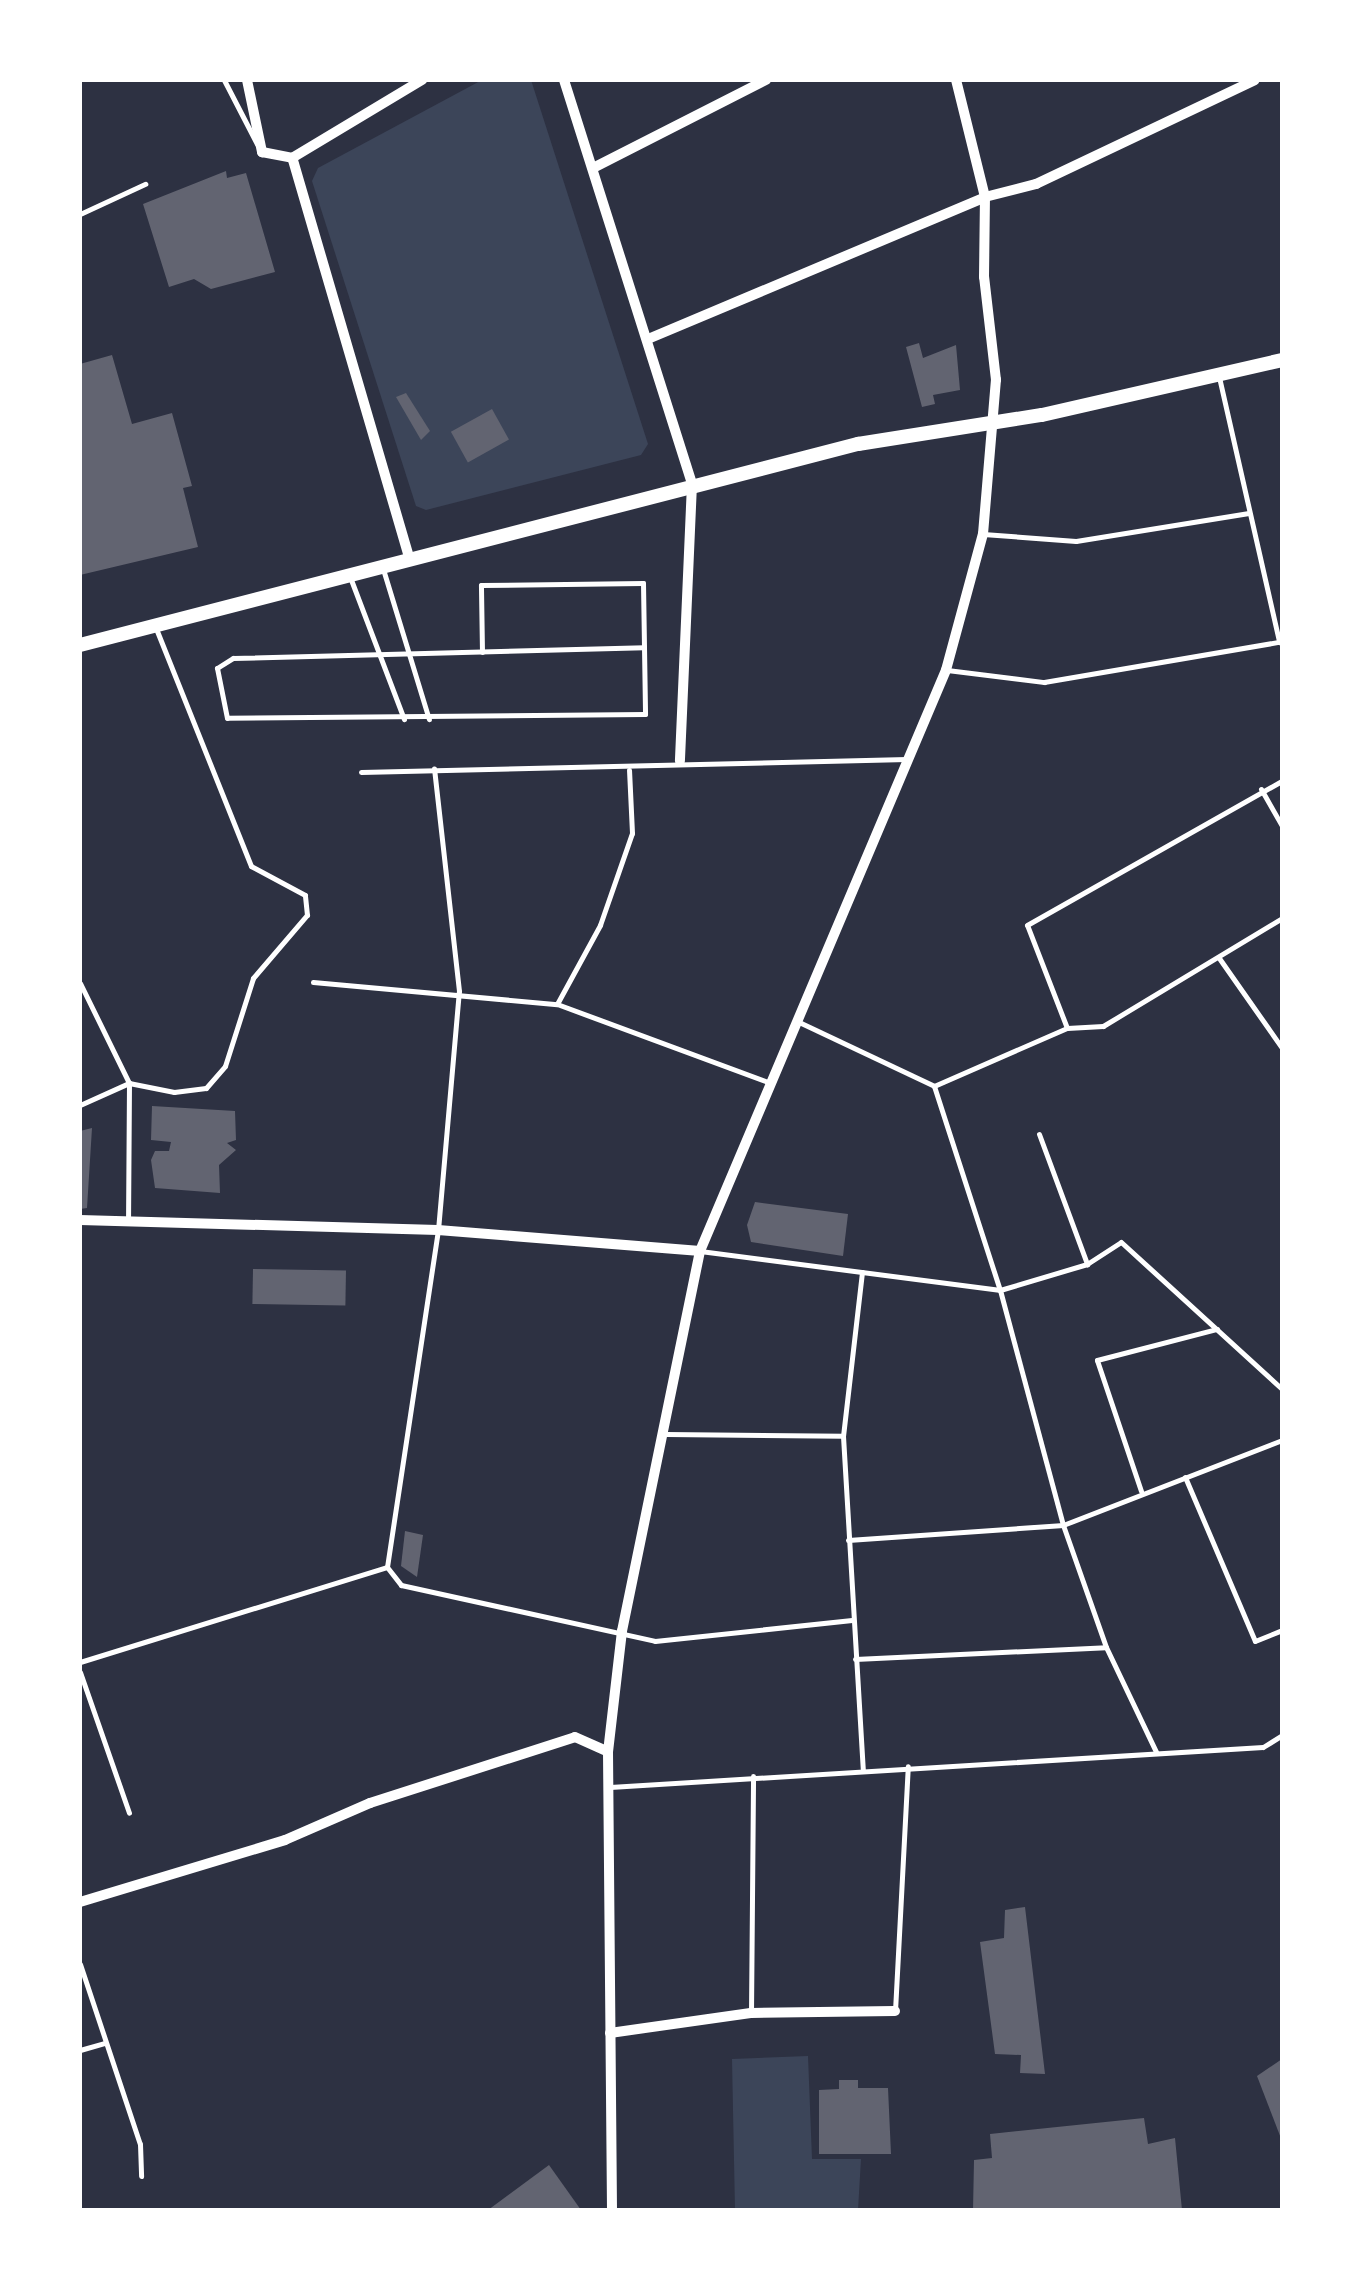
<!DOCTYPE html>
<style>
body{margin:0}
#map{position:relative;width:1362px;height:2290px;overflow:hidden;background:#2d3142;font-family:"Nunito Sans",sans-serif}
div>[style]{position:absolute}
.green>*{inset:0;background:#3c4559}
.building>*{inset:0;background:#626471;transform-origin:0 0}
.service>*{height:5px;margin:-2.5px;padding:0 2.5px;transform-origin:2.5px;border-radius:2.5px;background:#fff}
.minor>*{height:10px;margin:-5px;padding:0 5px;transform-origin:5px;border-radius:5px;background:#fff}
.tertiary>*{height:14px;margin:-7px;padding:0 7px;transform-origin:7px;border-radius:7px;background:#fff}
span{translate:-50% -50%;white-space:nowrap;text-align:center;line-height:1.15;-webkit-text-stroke:8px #fff;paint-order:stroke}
.frame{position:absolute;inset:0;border:82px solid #fff;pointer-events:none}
</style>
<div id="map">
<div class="green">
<i style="clip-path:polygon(482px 80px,531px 80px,648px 444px,641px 455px,426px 510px,416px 506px,312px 181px,318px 168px)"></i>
<i style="clip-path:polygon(808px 2056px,812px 2159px,861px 2159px,858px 2210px,735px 2210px,732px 2059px)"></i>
</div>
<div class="building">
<i style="clip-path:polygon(226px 171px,227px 178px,246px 173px,275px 272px,211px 289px,194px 279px,169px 287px,143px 204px)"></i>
<i style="clip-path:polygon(919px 343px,923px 358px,956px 345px,960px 390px,933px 395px,935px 404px,922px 407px,906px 347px)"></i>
<i style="clip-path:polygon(112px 355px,132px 424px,172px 413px,192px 486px,183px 488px,198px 547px,80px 575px,80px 364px)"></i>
<i style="clip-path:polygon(406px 393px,430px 431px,421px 440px,396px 397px)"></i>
<i style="left:492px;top:409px;width:35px;height:47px;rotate:61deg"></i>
<i style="clip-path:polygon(152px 1106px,235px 1111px,236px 1140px,227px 1143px,236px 1150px,219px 1165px,220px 1193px,155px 1188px,151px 1160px,155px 1151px,169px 1151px,171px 1142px,151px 1140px)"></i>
<i style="clip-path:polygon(92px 1128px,87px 1208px,80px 1209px,80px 1131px)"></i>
<i style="clip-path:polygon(755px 1202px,848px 1214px,843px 1256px,751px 1242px,747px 1225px)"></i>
<i style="left:253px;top:1269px;width:93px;height:35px;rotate:1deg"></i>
<i style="clip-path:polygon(405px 1531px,423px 1535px,417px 1577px,401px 1566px)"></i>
<i style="clip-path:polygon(1025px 1907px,1045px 2074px,1020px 2073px,1021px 2055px,995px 2054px,980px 1942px,1004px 1938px,1005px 1910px)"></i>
<i style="clip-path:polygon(1282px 2059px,1282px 2141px,1257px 2076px)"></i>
<i style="clip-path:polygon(839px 2080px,858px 2080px,858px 2088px,888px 2088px,891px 2154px,819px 2154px,819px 2090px,839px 2089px)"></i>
<i style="clip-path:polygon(1144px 2118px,1148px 2144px,1175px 2138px,1182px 2210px,973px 2210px,974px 2160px,992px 2158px,990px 2134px)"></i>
<i style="clip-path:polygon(549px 2165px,581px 2210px,488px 2210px)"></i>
</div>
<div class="service">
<i style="left:224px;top:80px;width:72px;rotate:62.7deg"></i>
<i style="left:80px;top:214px;width:72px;rotate:-24.8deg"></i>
<i style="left:1219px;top:377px;width:272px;rotate:77.2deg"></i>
<i style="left:983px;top:534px;width:93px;rotate:4.3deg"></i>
<i style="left:1076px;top:541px;width:175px;rotate:-9.2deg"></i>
<i style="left:383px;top:569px;width:157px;rotate:73deg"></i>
<i style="left:350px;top:577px;width:152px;rotate:69.2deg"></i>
<i style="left:644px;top:647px;width:67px;rotate:89.1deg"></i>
<i style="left:645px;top:714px;width:418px;rotate:179.5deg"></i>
<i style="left:227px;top:718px;width:51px;rotate:-101.3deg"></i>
<i style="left:217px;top:668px;width:19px;rotate:-32deg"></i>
<i style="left:233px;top:658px;width:411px;rotate:-1.5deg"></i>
<i style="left:482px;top:652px;width:67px;rotate:-90.9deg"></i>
<i style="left:481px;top:585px;width:162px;rotate:-0.7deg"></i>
<i style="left:643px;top:583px;width:63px;rotate:89.1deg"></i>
<i style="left:947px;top:670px;width:98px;rotate:7.1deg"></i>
<i style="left:1044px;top:682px;width:238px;rotate:-9.7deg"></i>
<i style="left:361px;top:772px;width:546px;rotate:-1.36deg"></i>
<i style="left:1261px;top:789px;width:43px;rotate:60.4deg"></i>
<i style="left:1219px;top:958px;width:110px;rotate:55deg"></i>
<i style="left:313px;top:982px;width:245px;rotate:5.2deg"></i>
<i style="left:557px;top:1004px;width:227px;rotate:20.3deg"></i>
<i style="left:80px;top:983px;width:111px;rotate:63.9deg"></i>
<i style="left:129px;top:1083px;width:138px;rotate:90.4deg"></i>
<i style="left:557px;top:1004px;width:90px;rotate:-61.4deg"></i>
<i style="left:600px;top:925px;width:97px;rotate:-70.8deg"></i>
<i style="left:632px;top:833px;width:63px;rotate:-92.7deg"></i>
<i style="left:801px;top:1023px;width:147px;rotate:25.3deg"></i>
<i style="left:934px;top:1086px;width:145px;rotate:-23.6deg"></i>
<i style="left:1067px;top:1028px;width:36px;rotate:-3deg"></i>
<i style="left:1103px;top:1026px;width:209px;rotate:-31.1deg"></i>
<i style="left:1067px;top:1028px;width:110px;rotate:-111.2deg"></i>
<i style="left:1027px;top:925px;width:293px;rotate:-29.5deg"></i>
<i style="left:934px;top:1086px;width:214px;rotate:72.1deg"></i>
<i style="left:1000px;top:1290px;width:243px;rotate:75deg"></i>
<i style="left:1063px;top:1525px;width:129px;rotate:70.6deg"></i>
<i style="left:1106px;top:1647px;width:116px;rotate:64.5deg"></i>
<i style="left:80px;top:1105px;width:54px;rotate:-24.2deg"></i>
<i style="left:129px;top:1083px;width:46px;rotate:11.3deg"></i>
<i style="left:174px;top:1092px;width:32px;rotate:-7deg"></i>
<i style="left:206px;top:1088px;width:29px;rotate:-49deg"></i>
<i style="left:225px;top:1066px;width:92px;rotate:-72.3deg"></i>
<i style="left:253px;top:978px;width:83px;rotate:-49.4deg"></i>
<i style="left:307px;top:915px;width:20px;rotate:-96deg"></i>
<i style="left:305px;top:895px;width:61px;rotate:-151.8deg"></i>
<i style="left:251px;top:866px;width:255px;rotate:-111.8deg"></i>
<i style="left:1039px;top:1134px;width:139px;rotate:69.7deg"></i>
<i style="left:700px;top:1251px;width:303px;rotate:7.4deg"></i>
<i style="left:1000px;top:1290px;width:91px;rotate:-16.6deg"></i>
<i style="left:1087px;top:1264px;width:40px;rotate:-32.9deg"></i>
<i style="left:1121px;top:1242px;width:218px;rotate:42.4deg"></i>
<i style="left:862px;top:1272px;width:165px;rotate:96.6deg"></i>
<i style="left:843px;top:1436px;width:335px;rotate:86.6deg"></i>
<i style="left:666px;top:1434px;width:177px;rotate:0.6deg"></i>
<i style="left:1185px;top:1477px;width:178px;rotate:66.9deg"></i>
<i style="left:1255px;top:1641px;width:29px;rotate:-22deg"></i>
<i style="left:1141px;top:1491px;width:138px;rotate:-108.6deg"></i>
<i style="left:1097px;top:1360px;width:124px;rotate:-14.5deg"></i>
<i style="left:848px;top:1540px;width:216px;rotate:-4deg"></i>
<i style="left:1063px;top:1525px;width:235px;rotate:-21.2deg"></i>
<i style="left:387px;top:1567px;width:341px;rotate:-81.4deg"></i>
<i style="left:438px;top:1230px;width:240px;rotate:-85deg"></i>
<i style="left:459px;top:991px;width:224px;rotate:-96.4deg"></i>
<i style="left:387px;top:1567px;width:23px;rotate:52deg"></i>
<i style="left:401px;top:1585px;width:260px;rotate:12.4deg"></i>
<i style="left:655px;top:1641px;width:198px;rotate:-6.1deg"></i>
<i style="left:855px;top:1659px;width:251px;rotate:-2.7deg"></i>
<i style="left:80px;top:1662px;width:321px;rotate:-17.2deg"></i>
<i style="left:80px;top:1672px;width:149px;rotate:70.8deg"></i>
<i style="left:610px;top:1787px;width:654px;rotate:-3.51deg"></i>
<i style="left:1263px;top:1747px;width:22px;rotate:-32deg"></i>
<i style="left:80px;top:1964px;width:190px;rotate:71.6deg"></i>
<i style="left:140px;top:2144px;width:32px;rotate:88deg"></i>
<i style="left:895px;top:2011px;width:245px;rotate:-87deg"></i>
<i style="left:751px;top:2013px;width:237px;rotate:-89.5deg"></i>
<i style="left:80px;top:2050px;width:26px;rotate:-16deg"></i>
</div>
<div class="minor">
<i style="left:247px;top:80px;width:74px;rotate:78.2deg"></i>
<i style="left:262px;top:152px;width:31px;rotate:11deg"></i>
<i style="left:564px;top:80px;width:424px;rotate:72.4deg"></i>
<i style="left:692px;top:484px;width:277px;rotate:92.5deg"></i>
<i style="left:595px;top:167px;width:192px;rotate:-27deg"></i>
<i style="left:648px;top:339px;width:366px;rotate:-22.8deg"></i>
<i style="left:985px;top:197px;width:53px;rotate:-14.3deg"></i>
<i style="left:1036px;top:184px;width:242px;rotate:-25.4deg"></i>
<i style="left:409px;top:557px;width:416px;rotate:-106.3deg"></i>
<i style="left:292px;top:158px;width:152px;rotate:-31deg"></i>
<i style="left:80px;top:1220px;width:358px;rotate:1.6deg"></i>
<i style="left:438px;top:1230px;width:263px;rotate:4.6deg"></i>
<i style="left:80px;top:1902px;width:214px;rotate:-16.8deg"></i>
<i style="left:285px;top:1840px;width:93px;rotate:-23.5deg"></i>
<i style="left:370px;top:1803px;width:215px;rotate:-17.8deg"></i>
<i style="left:575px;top:1737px;width:36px;rotate:24deg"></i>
<i style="left:610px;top:2033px;width:142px;rotate:-8.1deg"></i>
<i style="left:751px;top:2013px;width:144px;rotate:-0.8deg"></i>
<i style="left:612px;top:2210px;width:458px;rotate:-90.5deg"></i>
<i style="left:608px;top:1752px;width:122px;rotate:-83.4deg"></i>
<i style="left:622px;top:1631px;width:388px;rotate:-78.4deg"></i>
<i style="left:700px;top:1251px;width:631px;rotate:-67.05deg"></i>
<i style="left:946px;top:670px;width:141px;rotate:-74.8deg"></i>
<i style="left:983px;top:534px;width:155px;rotate:-85.2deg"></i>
<i style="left:996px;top:380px;width:104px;rotate:-96.6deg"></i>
<i style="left:984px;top:277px;width:80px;rotate:-89.3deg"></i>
<i style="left:985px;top:197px;width:121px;rotate:-103.9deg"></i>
</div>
<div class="tertiary">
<i style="left:80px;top:645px;width:804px;rotate:-14.49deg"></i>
<i style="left:858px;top:444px;width:186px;rotate:-9deg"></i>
<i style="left:1042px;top:415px;width:246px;rotate:-12.9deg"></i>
</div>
<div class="frame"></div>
</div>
